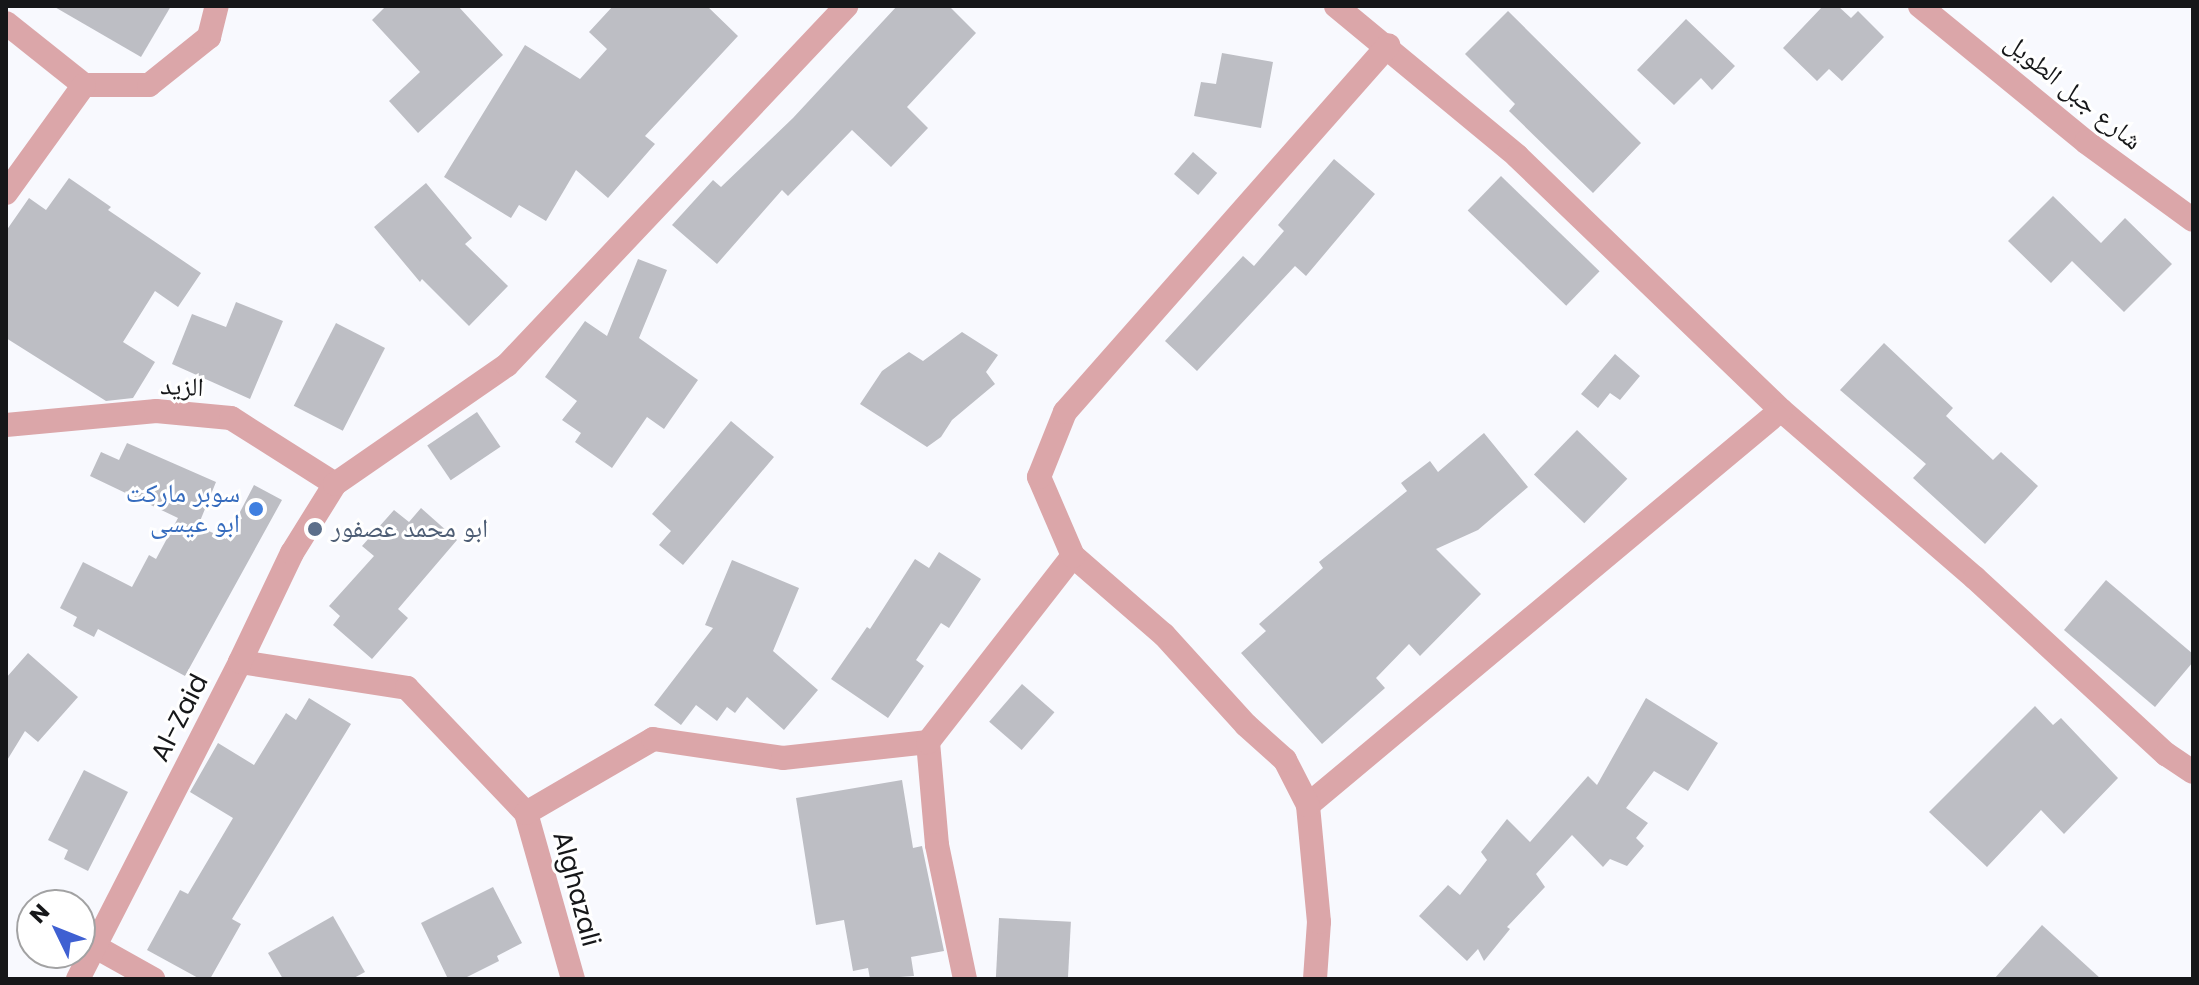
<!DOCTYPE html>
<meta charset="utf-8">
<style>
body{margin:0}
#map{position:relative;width:2199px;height:985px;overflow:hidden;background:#f8f9fe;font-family:Poppins,"Noto Naskh Arabic",sans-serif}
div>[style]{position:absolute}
.building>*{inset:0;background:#bdbec4;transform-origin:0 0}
.street>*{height:24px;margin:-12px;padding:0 12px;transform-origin:12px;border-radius:12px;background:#dba6a9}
.dots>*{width:22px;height:22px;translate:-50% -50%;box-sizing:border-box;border:4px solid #fff;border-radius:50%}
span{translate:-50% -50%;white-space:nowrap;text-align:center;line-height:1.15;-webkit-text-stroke:6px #fff;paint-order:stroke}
.street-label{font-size:26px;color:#161719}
.shop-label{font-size:26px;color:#366cbe}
.right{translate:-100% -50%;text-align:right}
.service-label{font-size:26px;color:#4e5e75}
.left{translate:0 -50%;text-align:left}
.frame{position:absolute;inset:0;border:8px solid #161719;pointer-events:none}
.north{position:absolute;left:16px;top:889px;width:80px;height:80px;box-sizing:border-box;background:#fff;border:2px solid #a2a2a3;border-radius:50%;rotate:313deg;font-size:22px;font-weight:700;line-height:32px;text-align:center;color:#161719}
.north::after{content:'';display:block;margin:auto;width:28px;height:36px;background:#3f60d2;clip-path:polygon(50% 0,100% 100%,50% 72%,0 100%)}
</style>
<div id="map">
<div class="building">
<i style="clip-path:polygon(53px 6px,171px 6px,141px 57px)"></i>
<i style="clip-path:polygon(386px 6px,458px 6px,503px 55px,418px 133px,389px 101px,420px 72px,372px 20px)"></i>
<i style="clip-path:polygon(613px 6px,707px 6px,738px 36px,645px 136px,655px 144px,608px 198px,576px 170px,546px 221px,519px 205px,511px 218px,444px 177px,525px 45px,580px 79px,607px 49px,589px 32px)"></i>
<i style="clip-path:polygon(897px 6px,949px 6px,976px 33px,907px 107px,928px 128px,891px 167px,852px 130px,788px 196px,782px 190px,717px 264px,672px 225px,713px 180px,721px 187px,793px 118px)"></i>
<i style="clip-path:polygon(1823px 6px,1838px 6px,1851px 18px,1858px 11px,1884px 37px,1842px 81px,1829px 69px,1817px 81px,1783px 48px)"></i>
<i style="clip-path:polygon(1508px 11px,1641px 143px,1593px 193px,1509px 111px,1515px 104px,1465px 54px)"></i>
<i style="clip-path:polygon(1686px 19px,1735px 66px,1712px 90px,1701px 78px,1674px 105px,1637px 70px)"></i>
<i style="clip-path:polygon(1222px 53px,1273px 62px,1261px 128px,1194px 116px,1201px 82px,1216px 84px)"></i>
<i style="left:1193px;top:152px;width:32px;height:29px;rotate:41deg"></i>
<i style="clip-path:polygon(1334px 159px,1375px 194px,1306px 276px,1295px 266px,1197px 371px,1165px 341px,1243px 256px,1254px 266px,1284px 231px,1278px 225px)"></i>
<i style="left:1501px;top:176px;width:137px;height:48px;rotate:44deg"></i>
<i style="clip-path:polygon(69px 178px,111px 207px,108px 210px,201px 273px,178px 307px,155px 291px,123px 342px,155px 362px,133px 398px,106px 401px,6px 338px,6px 231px,29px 198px,46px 210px)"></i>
<i style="clip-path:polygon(426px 183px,472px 238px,465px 244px,508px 286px,469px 326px,422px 279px,420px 282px,374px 227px)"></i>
<i style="clip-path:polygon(2053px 196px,2101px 243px,2125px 218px,2172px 264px,2124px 312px,2072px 261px,2051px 283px,2008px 241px)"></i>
<i style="clip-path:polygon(638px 259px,667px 270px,639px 338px,698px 380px,664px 429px,647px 417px,612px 468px,575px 442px,581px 433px,562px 420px,577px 401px,545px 377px,585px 321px,607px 336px)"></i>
<i style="clip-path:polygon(236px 302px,283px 321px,250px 399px,172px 364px,192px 314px,226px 327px)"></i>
<i style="left:336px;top:323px;width:55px;height:93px;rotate:27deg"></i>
<i style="clip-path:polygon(962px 332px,998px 355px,986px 372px,995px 384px,952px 420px,941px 437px,927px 447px,860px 404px,882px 371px,909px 352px,923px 361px)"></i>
<i style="clip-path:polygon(1884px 343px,1953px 408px,1946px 416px,1993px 460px,2001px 452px,2038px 486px,1985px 544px,1913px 478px,1926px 464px,1840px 390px)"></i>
<i style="clip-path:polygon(1615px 354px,1640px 376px,1620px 400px,1610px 393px,1598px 408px,1581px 394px)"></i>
<i style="left:477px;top:412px;width:42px;height:60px;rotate:56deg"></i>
<i style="clip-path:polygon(731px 421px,774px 457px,683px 565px,659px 545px,671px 531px,652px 514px)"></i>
<i style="left:1577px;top:430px;width:70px;height:62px;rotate:44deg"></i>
<i style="clip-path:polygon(1484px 433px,1528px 487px,1478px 530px,1436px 549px,1481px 594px,1420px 656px,1409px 644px,1376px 678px,1385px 688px,1322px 744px,1241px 653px,1266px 631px,1259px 624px,1323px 568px,1319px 562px,1407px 491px,1401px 483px,1430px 461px,1438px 472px)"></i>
<i style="clip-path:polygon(127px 443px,216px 482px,198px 526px,226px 539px,254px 485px,282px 500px,185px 676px,98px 629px,94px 637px,73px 626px,77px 617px,60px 608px,83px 562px,132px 587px,149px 555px,156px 559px,178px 518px,90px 476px,101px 452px,119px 460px)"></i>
<i style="clip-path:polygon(421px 508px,457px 540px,398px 609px,408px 618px,372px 659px,333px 625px,340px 616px,329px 606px,374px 556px,362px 546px,394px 510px,409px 522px)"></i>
<i style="clip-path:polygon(939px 552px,981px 579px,949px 628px,941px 623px,916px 660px,924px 666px,888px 718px,831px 679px,867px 627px,870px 629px,915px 559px,929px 568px)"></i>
<i style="clip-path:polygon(732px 560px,799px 588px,773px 651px,818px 690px,784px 730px,747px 697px,735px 713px,727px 707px,717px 721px,696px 705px,681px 725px,654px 705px,713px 628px,705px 625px)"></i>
<i style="clip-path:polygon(2106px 580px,2193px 654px,2193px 662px,2155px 707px,2064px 630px)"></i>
<i style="clip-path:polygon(28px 653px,78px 697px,38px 742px,25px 731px,6px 762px,6px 678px)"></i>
<i style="left:1022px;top:684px;width:43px;height:50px;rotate:41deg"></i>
<i style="clip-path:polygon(309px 698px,351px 724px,232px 919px,241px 924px,210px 979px,200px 979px,147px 950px,180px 890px,188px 894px,233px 818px,190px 792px,218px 743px,254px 765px,286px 713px,296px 720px)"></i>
<i style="clip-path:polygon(1646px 698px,1718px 743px,1688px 791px,1654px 771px,1626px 808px,1648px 823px,1636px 838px,1644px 846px,1627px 866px,1610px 859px,1603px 867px,1572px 835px,1536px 874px,1545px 887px,1507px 927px,1510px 929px,1484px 961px,1478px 949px,1467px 961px,1419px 916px,1448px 885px,1460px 895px,1487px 860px,1481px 852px,1507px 819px,1530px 842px,1588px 776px,1597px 785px)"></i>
<i style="clip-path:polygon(2035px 706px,2053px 725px,2061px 718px,2118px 778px,2064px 834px,2041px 810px,1987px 867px,1929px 812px)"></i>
<i style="clip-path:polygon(84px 770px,128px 792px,88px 871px,64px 859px,68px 850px,48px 840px)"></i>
<i style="clip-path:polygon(902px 780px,913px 848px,922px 846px,944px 951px,911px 957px,914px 976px,870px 979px,868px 968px,853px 971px,844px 920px,816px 925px,796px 798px)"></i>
<i style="clip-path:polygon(493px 887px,522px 943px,497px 956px,499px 961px,463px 979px,448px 979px,421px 923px)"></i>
<i style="clip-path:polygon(333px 916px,365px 972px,352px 979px,283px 979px,268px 953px)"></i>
<i style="left:999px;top:918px;width:72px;height:61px;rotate:3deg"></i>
<i style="clip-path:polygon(2042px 925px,2101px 979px,1994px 979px)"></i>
</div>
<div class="street">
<i style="left:1336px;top:6px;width:235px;rotate:39.6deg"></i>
<i style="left:1517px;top:156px;width:366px;rotate:43.9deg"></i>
<i style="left:1781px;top:410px;width:257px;rotate:40.9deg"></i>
<i style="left:1975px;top:578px;width:260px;rotate:42.7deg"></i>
<i style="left:2166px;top:754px;width:32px;rotate:34deg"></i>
<i style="left:1920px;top:6px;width:215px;rotate:39.3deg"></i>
<i style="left:2086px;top:142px;width:132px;rotate:36.1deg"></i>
<i style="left:6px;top:23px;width:100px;rotate:38.5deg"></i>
<i style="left:84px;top:85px;width:65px"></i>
<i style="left:149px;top:85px;width:77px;rotate:-38.7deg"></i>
<i style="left:209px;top:37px;width:32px;rotate:-76deg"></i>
<i style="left:6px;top:193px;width:133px;rotate:-54.2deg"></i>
<i style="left:6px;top:425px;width:151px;rotate:-5.3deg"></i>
<i style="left:156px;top:411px;width:75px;rotate:5.3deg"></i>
<i style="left:231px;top:418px;width:123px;rotate:32.4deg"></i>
<i style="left:240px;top:662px;width:169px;rotate:8.8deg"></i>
<i style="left:407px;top:688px;width:173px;rotate:46.4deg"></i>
<i style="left:526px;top:813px;width:173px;rotate:74.2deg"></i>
<i style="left:928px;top:742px;width:103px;rotate:85deg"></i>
<i style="left:937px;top:845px;width:137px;rotate:78.2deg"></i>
<i style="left:1308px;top:805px;width:616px;rotate:-39.87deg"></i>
<i style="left:526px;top:813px;width:147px;rotate:-30.2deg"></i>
<i style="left:653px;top:739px;width:131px;rotate:8.3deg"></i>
<i style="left:783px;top:758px;width:146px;rotate:-6.3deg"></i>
<i style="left:928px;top:742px;width:236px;rotate:-52.1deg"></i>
<i style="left:94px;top:946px;width:68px;rotate:29.2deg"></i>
<i style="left:78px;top:979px;width:356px;rotate:-62.9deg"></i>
<i style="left:240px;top:662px;width:121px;rotate:-64.5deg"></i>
<i style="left:292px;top:553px;width:81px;rotate:-58.1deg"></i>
<i style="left:335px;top:484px;width:209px;rotate:-34.7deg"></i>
<i style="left:507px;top:365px;width:494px;rotate:-46.6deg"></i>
<i style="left:1315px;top:979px;width:57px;rotate:-86deg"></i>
<i style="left:1319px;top:922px;width:118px;rotate:-95.4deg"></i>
<i style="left:1308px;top:805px;width:51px;rotate:-117.1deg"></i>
<i style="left:1285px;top:760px;width:52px;rotate:-138.1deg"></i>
<i style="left:1246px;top:725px;width:122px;rotate:-132.3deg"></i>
<i style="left:1164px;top:635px;width:121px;rotate:-139deg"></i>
<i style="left:1073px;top:556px;width:86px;rotate:-113.3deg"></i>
<i style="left:1039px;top:477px;width:70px;rotate:-68.2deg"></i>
<i style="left:1065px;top:412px;width:489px;rotate:-48.6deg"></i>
</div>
<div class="dots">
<i style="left:256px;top:509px;background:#3f7fe0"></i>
<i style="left:315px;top:529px;background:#5c6f8a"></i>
</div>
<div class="street-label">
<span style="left:2073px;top:92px;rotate:39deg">شارع جبل الطويل</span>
<span style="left:182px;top:387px;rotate:3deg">الزيد</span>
<span style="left:180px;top:718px;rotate:-63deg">Al-Zaid</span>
<span style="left:576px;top:889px;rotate:75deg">Alghazali</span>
</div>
<div class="shop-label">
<span class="right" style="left:240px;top:509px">سوبر ماركت<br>ابو عيسی</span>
</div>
<div class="service-label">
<span class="left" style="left:331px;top:529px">ابو محمد عصفور</span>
</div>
<div class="frame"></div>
<div class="north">N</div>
</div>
